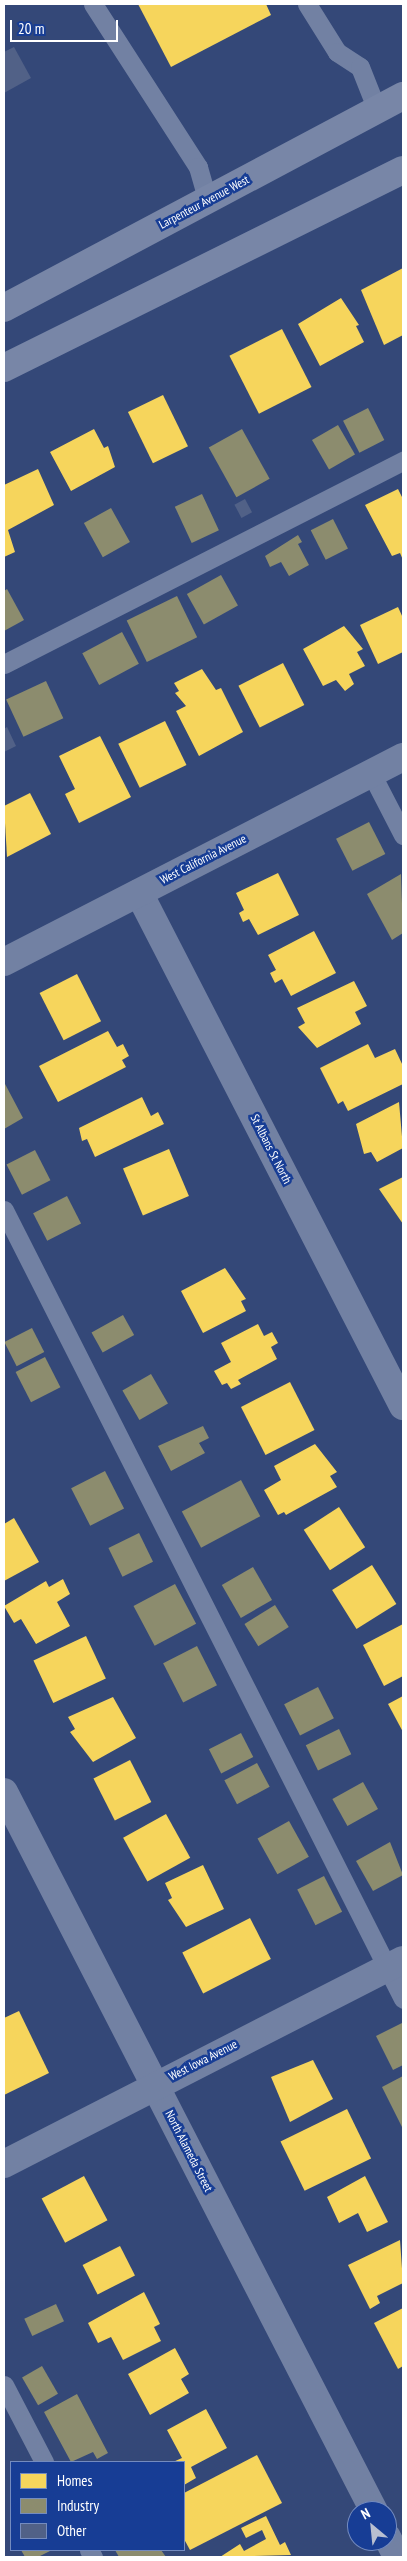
<!DOCTYPE html>
<style>
body{margin:0}
#map{position:relative;width:407px;height:2561px;overflow:hidden;background:#344878;font-family:"PT Sans Narrow",sans-serif}
div>[style]{position:absolute}
.homes>*{inset:0;background:#f6d55c;transform-origin:0 0}
.industry>*{inset:0;background:#8c8c6e;transform-origin:0 0}
.building>*{inset:0;background:#516187;transform-origin:0 0}
.service>*{height:19px;margin:-9.5px;padding:0 9.5px;transform-origin:9.5px;border-radius:9.5px;background:#7281a3}
.minor>*{height:28px;margin:-14px;padding:0 14px;transform-origin:14px;border-radius:14px;background:#7281a3}
.secondary>*{height:28px;margin:-14px;padding:0 14px;transform-origin:14px;border-radius:14px;background:#7886a7}
span{translate:-50% -50%;white-space:nowrap;text-align:center;line-height:1.15;-webkit-text-stroke:5px #173d95;paint-order:stroke}
.street-label{font-size:12px;color:#fff}
.frame{position:absolute;inset:0;border:5px solid #fff;pointer-events:none}
.legend{position:absolute;left:10px;top:2461px;width:175px;height:90px;box-sizing:border-box;background:#173d95;border:1px solid #748bbf;margin:0;padding:6px 9px;list-style:none;font-size:15px;color:#fff}
.legend li{display:flex;align-items:center;gap:10px;height:25px}
.legend b{width:25px;border:1px solid #748bbf}
.north{position:absolute;left:347px;top:2501px;width:50px;height:50px;box-sizing:border-box;background:#173d95;border:1px solid #748bbf;border-radius:50%;rotate:332deg;font-size:14px;font-weight:700;line-height:20px;text-align:center;color:#fff}
.north::after{content:'';display:block;margin:auto;width:18px;height:22px;background:#b8bfd0;clip-path:polygon(50% 0,100% 100%,50% 72%,0 100%)}
.scale{position:absolute;left:10px;top:20px;width:108px;height:22px;box-sizing:border-box;border:2px solid #fff;border-top:0;padding-left:6px;font-size:15px;line-height:18px;white-space:nowrap;color:#fff;-webkit-text-stroke:4px #173d95;paint-order:stroke}
</style>
<div id="map">
<div class="homes">
<i style="clip-path:polygon(138px 4px,266px 4px,271px 15px,171px 67px)"></i>
<i style="clip-path:polygon(403px 268px,403px 335px,384px 345px,361px 290px)"></i>
<i style="clip-path:polygon(341px 298px,359px 325px,356px 326px,364px 342px,320px 366px,298px 324px)"></i>
<i style="left:282px;top:329px;width:65px;height:59px;rotate:63deg"></i>
<i style="left:163px;top:395px;width:57px;height:39px;rotate:64deg"></i>
<i style="clip-path:polygon(94px 429px,104px 448px,108px 446px,115px 467px,71px 491px,50px 452px)"></i>
<i style="clip-path:polygon(38px 469px,54px 505px,8px 530px,15px 552px,4px 557px,4px 485px)"></i>
<i style="clip-path:polygon(398px 489px,403px 499px,403px 560px,400px 553px,392px 556px,365px 505px)"></i>
<i style="clip-path:polygon(398px 607px,403px 618px,403px 652px,378px 664px,360px 625px)"></i>
<i style="clip-path:polygon(344px 626px,363px 649px,357px 652px,365px 666px,349px 674px,354px 684px,345px 691px,336px 680px,323px 686px,303px 649px)"></i>
<i style="left:283px;top:663px;width:47px;height:50px;rotate:63deg"></i>
<i style="clip-path:polygon(202px 669px,216px 690px,221px 688px,243px 732px,199px 756px,176px 711px,186px 706px,175px 693px,179px 691px,174px 683px)"></i>
<i style="left:165px;top:721px;width:49px;height:52px;rotate:64deg"></i>
<i style="clip-path:polygon(100px 736px,131px 797px,79px 823px,65px 794px,75px 789px,59px 756px)"></i>
<i style="clip-path:polygon(30px 793px,51px 834px,7px 857px,4px 806px)"></i>
<i style="clip-path:polygon(278px 873px,299px 915px,258px 935px,249px 919px,243px 922px,239px 913px,244px 910px,236px 893px)"></i>
<i style="clip-path:polygon(314px 931px,336px 973px,291px 996px,282px 979px,275px 983px,270px 973px,276px 970px,268px 955px)"></i>
<i style="left:77px;top:974px;width:53px;height:42px;rotate:63deg"></i>
<i style="clip-path:polygon(354px 981px,367px 1006px,355px 1012px,361px 1024px,317px 1048px,298px 1027px,305px 1023px,297px 1008px)"></i>
<i style="clip-path:polygon(108px 1031px,117px 1047px,123px 1044px,129px 1056px,122px 1060px,126px 1067px,58px 1102px,39px 1066px)"></i>
<i style="clip-path:polygon(368px 1044px,375px 1058px,395px 1049px,403px 1066px,403px 1084px,348px 1111px,343px 1101px,338px 1104px,320px 1068px)"></i>
<i style="clip-path:polygon(142px 1097px,151px 1116px,158px 1112px,164px 1124px,95px 1157px,87px 1139px,82px 1141px,79px 1128px)"></i>
<i style="clip-path:polygon(399px 1102px,403px 1148px,377px 1162px,371px 1152px,364px 1154px,356px 1124px)"></i>
<i style="left:169px;top:1149px;width:51px;height:50px;rotate:67deg"></i>
<i style="clip-path:polygon(403px 1177px,403px 1224px,379px 1189px)"></i>
<i style="clip-path:polygon(225px 1268px,246px 1299px,241px 1301px,246px 1311px,203px 1333px,181px 1291px)"></i>
<i style="clip-path:polygon(258px 1324px,264px 1336px,272px 1332px,278px 1343px,271px 1347px,277px 1359px,238px 1380px,241px 1384px,231px 1389px,227px 1383px,222px 1385px,214px 1371px,231px 1362px,221px 1343px)"></i>
<i style="left:290px;top:1382px;width:54px;height:55px;rotate:63deg"></i>
<i style="clip-path:polygon(315px 1444px,337px 1472px,330px 1476px,337px 1487px,286px 1515px,284px 1512px,278px 1515px,264px 1490px,281px 1480px,274px 1466px)"></i>
<i style="left:339px;top:1507px;width:48px;height:42px;rotate:57deg"></i>
<i style="clip-path:polygon(14px 1518px,39px 1562px,4px 1581px,4px 1524px)"></i>
<i style="left:372px;top:1565px;width:46px;height:47px;rotate:58deg"></i>
<i style="clip-path:polygon(63px 1579px,70px 1594px,57px 1602px,70px 1626px,36px 1644px,21px 1619px,14px 1623px,4px 1606px,46px 1581px,49px 1587px)"></i>
<i style="clip-path:polygon(403px 1624px,403px 1676px,384px 1686px,363px 1645px)"></i>
<i style="left:86px;top:1636px;width:47px;height:58px;rotate:65deg"></i>
<i style="clip-path:polygon(403px 1696px,403px 1732px,388px 1704px)"></i>
<i style="clip-path:polygon(113px 1697px,136px 1738px,93px 1762px,70px 1732px,75px 1729px,68px 1717px)"></i>
<i style="left:130px;top:1760px;width:47px;height:41px;rotate:63deg"></i>
<i style="left:166px;top:1814px;width:50px;height:49px;rotate:61deg"></i>
<i style="clip-path:polygon(203px 1865px,224px 1909px,186px 1927px,168px 1900px,172px 1898px,165px 1883px)"></i>
<i style="left:250px;top:1918px;width:46px;height:76px;rotate:63deg"></i>
<i style="clip-path:polygon(19px 2011px,49px 2073px,4px 2095px,4px 2018px)"></i>
<i style="clip-path:polygon(313px 2060px,333px 2099px,290px 2122px,271px 2077px)"></i>
<i style="left:347px;top:2109px;width:55px;height:74px;rotate:64deg"></i>
<i style="left:84px;top:2176px;width:50px;height:48px;rotate:62deg"></i>
<i style="clip-path:polygon(365px 2176px,388px 2222px,367px 2232px,358px 2213px,339px 2223px,327px 2197px)"></i>
<i style="clip-path:polygon(400px 2240px,403px 2283px,377px 2296px,380px 2303px,370px 2309px,348px 2265px)"></i>
<i style="left:120px;top:2246px;width:33px;height:42px;rotate:63deg"></i>
<i style="clip-path:polygon(144px 2292px,160px 2324px,154px 2327px,161px 2341px,123px 2360px,111px 2337px,98px 2343px,88px 2323px)"></i>
<i style="clip-path:polygon(403px 2308px,403px 2366px,398px 2369px,374px 2323px)"></i>
<i style="clip-path:polygon(175px 2348px,189px 2374px,181px 2379px,189px 2393px,150px 2415px,128px 2374px)"></i>
<i style="clip-path:polygon(206px 2409px,227px 2448px,191px 2467px,196px 2478px,184px 2485px,184px 2462px,173px 2462px,182px 2458px,167px 2430px)"></i>
<i style="clip-path:polygon(257px 2455px,282px 2503px,190px 2550px,184px 2539px,184px 2493px)"></i>
<i style="clip-path:polygon(266px 2516px,280px 2545px,285px 2542px,291px 2555px,220px 2557px,240px 2544px,244px 2551px,266px 2539px,262px 2530px,246px 2538px,241px 2528px)"></i>
</div>
<div class="industry">
<i style="left:368px;top:408px;width:36px;height:28px;rotate:63deg"></i>
<i style="left:338px;top:425px;width:34px;height:30px;rotate:60deg"></i>
<i style="left:242px;top:429px;width:57px;height:38px;rotate:61deg"></i>
<i style="left:202px;top:494px;width:40px;height:30px;rotate:65deg"></i>
<i style="left:111px;top:508px;width:39px;height:31px;rotate:61deg"></i>
<i style="left:333px;top:519px;width:33px;height:25px;rotate:63deg"></i>
<i style="clip-path:polygon(298px 535px,302px 542px,298px 544px,309px 565px,289px 576px,281px 562px,270px 567px,265px 556px)"></i>
<i style="left:221px;top:575px;width:35px;height:39px;rotate:61deg"></i>
<i style="clip-path:polygon(7px 589px,24px 620px,4px 631px,4px 591px)"></i>
<i style="left:177px;top:596px;width:46px;height:56px;rotate:64deg"></i>
<i style="left:122px;top:632px;width:36px;height:45px;rotate:62deg"></i>
<i style="left:46px;top:681px;width:41px;height:44px;rotate:65deg"></i>
<i style="left:369px;top:822px;width:36px;height:37px;rotate:63deg"></i>
<i style="clip-path:polygon(401px 874px,403px 933px,392px 940px,367px 894px)"></i>
<i style="clip-path:polygon(4px 1082px,23px 1118px,4px 1129px)"></i>
<i style="left:35px;top:1150px;width:34px;height:32px;rotate:63deg"></i>
<i style="left:67px;top:1196px;width:31px;height:38px;rotate:63deg"></i>
<i style="left:123px;top:1315px;width:23px;height:36px;rotate:61deg"></i>
<i style="left:32px;top:1328px;width:27px;height:31px;rotate:63deg"></i>
<i style="left:45px;top:1357px;width:34px;height:33px;rotate:63deg"></i>
<i style="left:151px;top:1374px;width:34px;height:33px;rotate:60deg"></i>
<i style="clip-path:polygon(203px 1426px,209px 1438px,199px 1443px,205px 1453px,171px 1471px,158px 1446px)"></i>
<i style="left:105px;top:1471px;width:42px;height:38px;rotate:63deg"></i>
<i style="left:241px;top:1480px;width:41px;height:67px;rotate:62deg"></i>
<i style="left:139px;top:1533px;width:32px;height:34px;rotate:64deg"></i>
<i style="left:253px;top:1567px;width:38px;height:36px;rotate:60deg"></i>
<i style="left:175px;top:1584px;width:45px;height:47px;rotate:62deg"></i>
<i style="left:275px;top:1605px;width:26px;height:36px;rotate:58deg"></i>
<i style="left:197px;top:1646px;width:44px;height:38px;rotate:63deg"></i>
<i style="left:318px;top:1687px;width:35px;height:38px;rotate:63deg"></i>
<i style="left:339px;top:1729px;width:28px;height:37px;rotate:64deg"></i>
<i style="left:241px;top:1733px;width:27px;height:36px;rotate:63deg"></i>
<i style="left:257px;top:1763px;width:27px;height:37px;rotate:62deg"></i>
<i style="left:363px;top:1782px;width:31px;height:35px;rotate:61deg"></i>
<i style="left:289px;top:1821px;width:41px;height:36px;rotate:61deg"></i>
<i style="clip-path:polygon(390px 1842px,403px 1875px,373px 1891px,356px 1861px)"></i>
<i style="left:324px;top:1876px;width:40px;height:30px;rotate:63deg"></i>
<i style="clip-path:polygon(402px 2023px,403px 2065px,393px 2070px,376px 2036px)"></i>
<i style="clip-path:polygon(403px 2076px,403px 2129px,382px 2087px)"></i>
<i style="left:56px;top:2304px;width:19px;height:35px;rotate:65deg"></i>
<i style="left:42px;top:2366px;width:32px;height:23px;rotate:60deg"></i>
<i style="clip-path:polygon(77px 2394px,108px 2453px,97px 2459px,93px 2452px,71px 2462px,44px 2412px)"></i>
<i style="clip-path:polygon(21px 2550px,52px 2550px,38px 2557px,25px 2557px)"></i>
<i style="clip-path:polygon(115px 2550px,161px 2550px,166px 2557px,119px 2557px)"></i>
</div>
<div class="building">
<i style="clip-path:polygon(14px 47px,31px 78px,4px 93px,4px 52px)"></i>
<i style="left:245px;top:499px;width:15px;height:12px;rotate:62deg"></i>
<i style="clip-path:polygon(7px 727px,16px 746px,4px 752px,4px 729px)"></i>
</div>
<div class="service">
<i style="left:93px;top:4px;width:194px;rotate:57.2deg"></i>
<i style="left:198px;top:167px;width:35px;rotate:74deg"></i>
<i style="left:307px;top:4px;width:57px;rotate:58deg"></i>
<i style="left:337px;top:52px;width:27px;rotate:33deg"></i>
<i style="left:360px;top:67px;width:46px;rotate:68.4deg"></i>
<i style="left:4px;top:664px;width:448px;rotate:-27deg"></i>
<i style="left:371px;top:773px;width:70px;rotate:62.7deg"></i>
<i style="left:4px;top:1210px;width:884px;rotate:63.17deg"></i>
<i style="left:4px;top:2385px;width:87px;rotate:62.5deg"></i>
<i style="left:89px;top:2550px;width:8px;rotate:60deg"></i>
</div>
<div class="minor">
<i style="left:139px;top:893px;width:577px;rotate:62.77deg"></i>
<i style="left:4px;top:962px;width:449px;rotate:-27.2deg"></i>
<i style="left:4px;top:1792px;width:809px;rotate:62.77deg"></i>
<i style="left:4px;top:2164px;width:448px;rotate:-27.1deg"></i>
<i style="left:387px;top:2537px;width:22px;rotate:63deg"></i>
</div>
<div class="secondary">
<i style="left:4px;top:308px;width:452px;rotate:-28deg"></i>
<i style="left:4px;top:368px;width:445px;rotate:-26.4deg"></i>
</div>
<div class="street-label">
<span style="left:204px;top:202px;rotate:-28deg">Larpenteur Avenue West</span>
<span style="left:203px;top:859px;rotate:-27deg">West California Avenue</span>
<span style="left:271px;top:1149px;rotate:63deg">St Albans St North</span>
<span style="left:203px;top:2060px;rotate:-27deg">West Iowa Avenue</span>
<span style="left:189px;top:2151px;rotate:63deg">North Alameda Street</span>
</div>
<div class="frame"></div>
<ul class="legend">
<li><b style="height:14px;background:#f6d55c"></b>Homes</li>
<li><b style="height:14px;background:#8c8c6e"></b>Industry</li>
<li><b style="height:14px;background:#516187"></b>Other</li>
</ul>
<div class="north">N</div>
<div class="scale">20 m</div>
</div>
